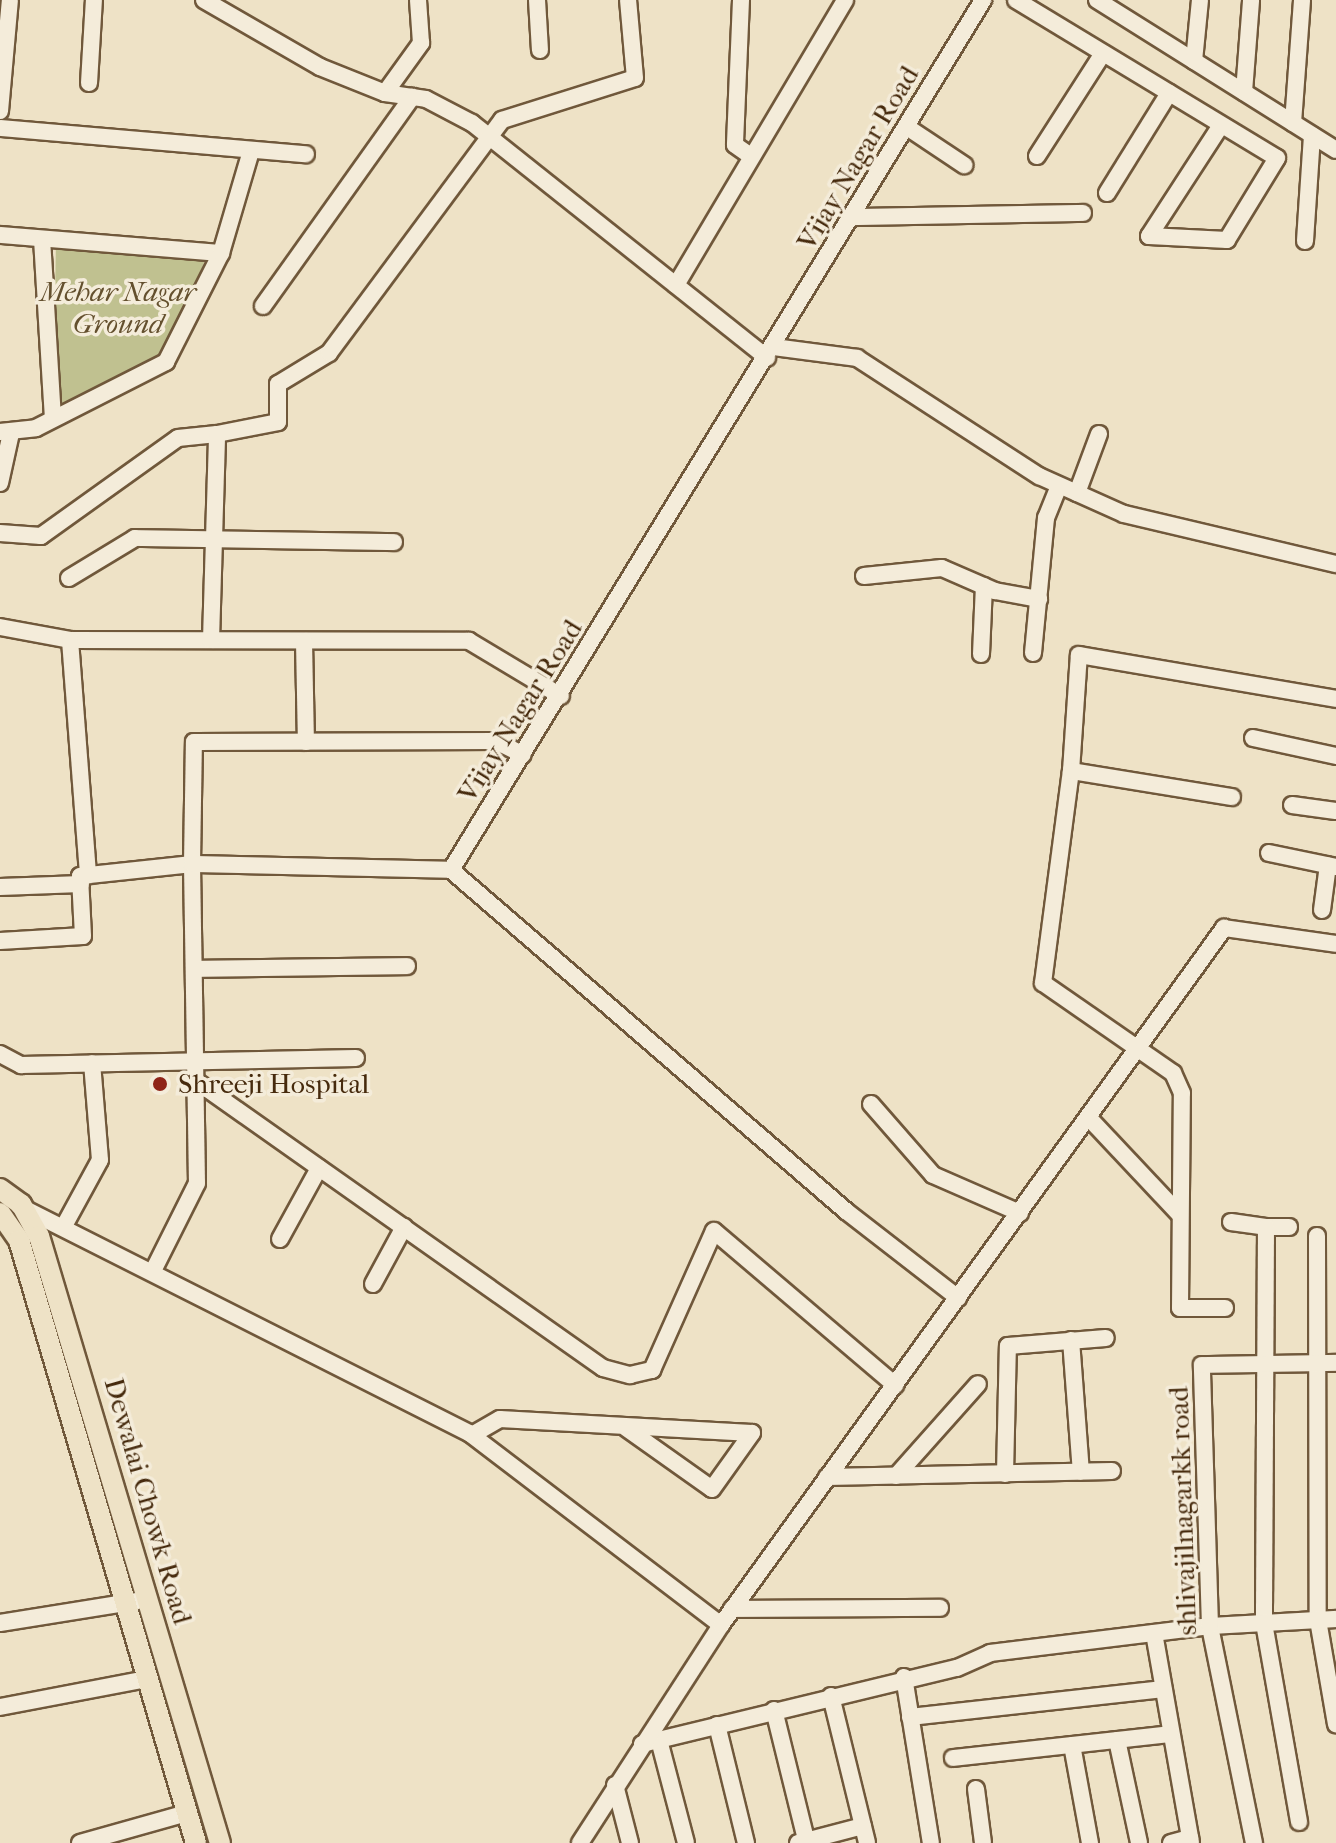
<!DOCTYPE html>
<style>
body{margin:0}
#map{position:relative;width:1336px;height:1843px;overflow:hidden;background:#eee2c6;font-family:"IM FELL French Canon",serif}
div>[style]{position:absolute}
.green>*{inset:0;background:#c0c190}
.roads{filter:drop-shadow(2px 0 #70583b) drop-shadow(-2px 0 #70583b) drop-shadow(0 2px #70583b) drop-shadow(0 -2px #70583b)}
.minor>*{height:16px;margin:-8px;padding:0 8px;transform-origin:8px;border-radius:8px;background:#f4ecda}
.major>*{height:20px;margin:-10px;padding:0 10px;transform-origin:10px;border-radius:10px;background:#eee2c6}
.dots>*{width:22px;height:22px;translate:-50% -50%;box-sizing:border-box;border:4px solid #f4ecda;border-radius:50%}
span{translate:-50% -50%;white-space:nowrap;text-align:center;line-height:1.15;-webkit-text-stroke:7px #f4ecda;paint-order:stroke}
.street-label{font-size:28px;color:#462a0d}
.park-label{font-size:28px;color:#64502e;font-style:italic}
.poi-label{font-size:28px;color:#462a0d}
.left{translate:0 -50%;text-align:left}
</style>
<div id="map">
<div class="green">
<i style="clip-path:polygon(56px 240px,208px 252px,166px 362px,53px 419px)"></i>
</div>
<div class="roads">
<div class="minor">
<i style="left:204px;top:0;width:134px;rotate:30deg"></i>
<i style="left:320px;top:67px;width:70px;rotate:21.8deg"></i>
<i style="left:385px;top:93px;width:41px;rotate:8.3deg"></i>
<i style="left:426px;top:99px;width:52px;rotate:27.6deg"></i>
<i style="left:472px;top:123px;width:377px;rotate:38.5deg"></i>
<i style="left:537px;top:0;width:50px;rotate:86.6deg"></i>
<i style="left:741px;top:0;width:145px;rotate:92.4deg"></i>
<i style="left:735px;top:145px;width:19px;rotate:35deg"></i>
<i style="left:1016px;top:0;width:305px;rotate:31.2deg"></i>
<i style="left:1277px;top:158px;width:96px;rotate:121.4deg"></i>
<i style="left:1227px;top:240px;width:78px;rotate:-177.1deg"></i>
<i style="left:1149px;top:236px;width:132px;rotate:-57deg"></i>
<i style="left:1097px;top:0;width:282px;rotate:32.1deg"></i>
<i style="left:1194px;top:61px;width:61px;rotate:-84.4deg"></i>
<i style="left:89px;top:83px;width:83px;rotate:-86.6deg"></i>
<i style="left:1244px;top:92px;width:92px;rotate:-85.6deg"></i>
<i style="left:385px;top:93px;width:62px;rotate:-54.2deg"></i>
<i style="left:421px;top:43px;width:43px;rotate:-94deg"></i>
<i style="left:0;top:111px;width:111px;rotate:-84.9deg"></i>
<i style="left:1293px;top:123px;width:123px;rotate:-85.8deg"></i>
<i style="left:907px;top:127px;width:69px;rotate:33.7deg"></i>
<i style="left:0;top:128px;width:307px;rotate:4.9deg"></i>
<i style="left:1037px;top:156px;width:122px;rotate:-57.3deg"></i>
<i style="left:1107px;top:193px;width:118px;rotate:-58.2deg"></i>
<i style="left:853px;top:217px;width:230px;rotate:-1deg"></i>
<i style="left:0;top:235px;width:222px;rotate:4.7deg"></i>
<i style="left:42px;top:239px;width:180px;rotate:86.5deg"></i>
<i style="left:1305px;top:241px;width:106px;rotate:-86.2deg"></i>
<i style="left:676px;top:285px;width:331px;rotate:-59.3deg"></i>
<i style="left:263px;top:306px;width:257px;rotate:-54.5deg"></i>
<i style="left:774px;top:347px;width:84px;rotate:7.5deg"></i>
<i style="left:857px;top:358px;width:217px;rotate:33deg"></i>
<i style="left:1039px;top:476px;width:93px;rotate:24.1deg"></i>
<i style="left:1124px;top:514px;width:218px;rotate:13.3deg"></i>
<i style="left:0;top:432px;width:36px;rotate:-6deg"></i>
<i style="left:36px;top:428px;width:146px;rotate:-26.9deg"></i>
<i style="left:166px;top:362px;width:122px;rotate:-63.2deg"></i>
<i style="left:221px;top:253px;width:106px;rotate:-73.6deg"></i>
<i style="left:0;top:483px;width:51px;rotate:-77.6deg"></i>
<i style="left:1077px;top:493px;width:63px;rotate:-69.6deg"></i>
<i style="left:0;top:533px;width:41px;rotate:4.2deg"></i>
<i style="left:41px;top:536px;width:168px;rotate:-35.6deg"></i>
<i style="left:178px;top:438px;width:39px;rotate:-6deg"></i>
<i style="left:864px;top:576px;width:78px;rotate:-5.9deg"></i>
<i style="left:942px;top:568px;width:58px;rotate:23.5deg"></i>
<i style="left:995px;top:591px;width:45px;rotate:10.3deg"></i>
<i style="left:69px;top:578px;width:77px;rotate:-31.2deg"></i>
<i style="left:135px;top:538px;width:259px;rotate:0.9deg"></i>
<i style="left:0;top:627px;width:71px;rotate:10.5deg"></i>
<i style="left:70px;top:640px;width:399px;rotate:0.1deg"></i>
<i style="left:469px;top:641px;width:107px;rotate:30.9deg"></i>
<i style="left:70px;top:640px;width:236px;rotate:85.6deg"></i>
<i style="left:211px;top:640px;width:206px;rotate:-88.3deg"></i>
<i style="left:217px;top:434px;width:62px;rotate:-11.1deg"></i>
<i style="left:278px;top:422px;width:38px;rotate:-90deg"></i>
<i style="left:278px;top:384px;width:60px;rotate:-31.3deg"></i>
<i style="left:329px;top:353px;width:290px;rotate:-53.4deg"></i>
<i style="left:502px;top:120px;width:139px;rotate:-17.5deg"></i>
<i style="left:635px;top:78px;width:78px;rotate:-95.1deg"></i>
<i style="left:304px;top:641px;width:101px;rotate:88.9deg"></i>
<i style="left:1033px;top:653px;width:136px;rotate:-84.5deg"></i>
<i style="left:1046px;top:518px;width:35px;rotate:-68deg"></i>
<i style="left:981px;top:654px;width:68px;rotate:-87.5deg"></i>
<i style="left:1253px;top:738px;width:85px;rotate:12.2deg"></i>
<i style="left:1071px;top:771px;width:116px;rotate:-86.1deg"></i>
<i style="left:1079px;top:655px;width:261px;rotate:9.7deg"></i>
<i style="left:1292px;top:805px;width:44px;rotate:7.8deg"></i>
<i style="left:1269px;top:853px;width:68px;rotate:11.8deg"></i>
<i style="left:451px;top:870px;width:522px;rotate:40.8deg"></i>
<i style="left:846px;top:1211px;width:142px;rotate:37.8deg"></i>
<i style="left:0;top:887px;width:81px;rotate:-2.1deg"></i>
<i style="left:1322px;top:910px;width:45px;rotate:-82.4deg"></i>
<i style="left:0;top:941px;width:83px;rotate:-3.4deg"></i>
<i style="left:83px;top:936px;width:60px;rotate:-92.9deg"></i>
<i style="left:80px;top:876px;width:113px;rotate:-6.1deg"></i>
<i style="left:192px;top:864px;width:122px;rotate:-89.1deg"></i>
<i style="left:194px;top:742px;width:302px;rotate:-0.2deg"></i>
<i style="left:496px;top:741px;width:30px;rotate:27deg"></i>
<i style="left:194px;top:969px;width:213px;rotate:-0.8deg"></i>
<i style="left:0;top:1054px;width:24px;rotate:28deg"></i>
<i style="left:21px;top:1065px;width:335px;rotate:-1.2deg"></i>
<i style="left:196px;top:1081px;width:498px;rotate:35.2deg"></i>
<i style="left:603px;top:1368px;width:28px;rotate:15deg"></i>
<i style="left:630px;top:1375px;width:23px;rotate:-13deg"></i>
<i style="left:652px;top:1370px;width:152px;rotate:-66deg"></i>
<i style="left:714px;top:1231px;width:238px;rotate:40.4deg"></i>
<i style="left:871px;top:1104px;width:94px;rotate:48.9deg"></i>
<i style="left:933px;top:1175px;width:95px;rotate:23.6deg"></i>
<i style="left:1089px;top:1118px;width:132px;rotate:46.8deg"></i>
<i style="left:19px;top:1206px;width:504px;rotate:26.77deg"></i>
<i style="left:469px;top:1433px;width:317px;rotate:37.3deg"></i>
<i style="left:1231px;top:1222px;width:35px;rotate:8deg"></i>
<i style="left:64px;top:1226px;width:75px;rotate:-61.4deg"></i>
<i style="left:100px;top:1160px;width:97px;rotate:-94.7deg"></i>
<i style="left:1289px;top:1227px;width:23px;rotate:180deg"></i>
<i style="left:1266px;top:1227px;width:396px;rotate:90.3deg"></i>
<i style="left:1264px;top:1623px;width:202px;rotate:80deg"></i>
<i style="left:1317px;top:1236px;width:384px;rotate:89.9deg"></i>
<i style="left:1318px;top:1620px;width:106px;rotate:80.2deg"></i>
<i style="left:280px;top:1239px;width:81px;rotate:-61.2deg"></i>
<i style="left:153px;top:1271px;width:98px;rotate:-63.4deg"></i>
<i style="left:197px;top:1183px;width:319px;rotate:-90.9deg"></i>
<i style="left:192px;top:864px;width:259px;rotate:1.3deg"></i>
<i style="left:451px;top:870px;width:1020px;rotate:-58.55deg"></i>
<i style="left:373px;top:1284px;width:65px;rotate:-61.5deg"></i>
<i style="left:1225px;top:1308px;width:45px;rotate:180deg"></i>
<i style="left:1180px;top:1308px;width:215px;rotate:-89.5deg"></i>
<i style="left:1182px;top:1093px;width:22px;rotate:-114deg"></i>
<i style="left:1173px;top:1073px;width:158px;rotate:-145.3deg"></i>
<i style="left:1043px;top:983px;width:214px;rotate:-82.5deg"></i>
<i style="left:1071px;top:771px;width:163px;rotate:9.2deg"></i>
<i style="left:1071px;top:1340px;width:132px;rotate:85.7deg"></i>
<i style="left:626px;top:1428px;width:105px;rotate:35.3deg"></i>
<i style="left:712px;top:1489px;width:69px;rotate:-54.5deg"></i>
<i style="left:472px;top:1435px;width:32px;rotate:-30deg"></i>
<i style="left:500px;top:1419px;width:252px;rotate:3.2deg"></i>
<i style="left:1005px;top:1474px;width:128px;rotate:-88.7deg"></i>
<i style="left:1008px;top:1346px;width:98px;rotate:-4.7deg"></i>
<i style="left:896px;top:1476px;width:123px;rotate:-48.3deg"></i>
<i style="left:827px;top:1477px;width:285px;rotate:-1.2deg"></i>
<i style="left:732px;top:1609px;width:208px;rotate:-0.3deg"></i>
<i style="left:0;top:1623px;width:139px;rotate:-9.1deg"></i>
<i style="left:1154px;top:1633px;width:213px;rotate:80deg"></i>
<i style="left:904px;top:1677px;width:168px;rotate:80.8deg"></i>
<i style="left:831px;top:1696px;width:151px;rotate:76.2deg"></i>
<i style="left:0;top:1707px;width:150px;rotate:-10.8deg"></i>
<i style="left:774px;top:1710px;width:137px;rotate:76.1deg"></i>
<i style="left:910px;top:1717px;width:255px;rotate:-6.3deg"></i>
<i style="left:717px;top:1725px;width:122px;rotate:76.2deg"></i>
<i style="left:659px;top:1740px;width:106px;rotate:75.3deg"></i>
<i style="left:1117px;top:1740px;width:105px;rotate:77.9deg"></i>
<i style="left:642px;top:1744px;width:324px;rotate:-13.6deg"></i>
<i style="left:957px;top:1668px;width:36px;rotate:-24deg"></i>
<i style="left:990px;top:1653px;width:222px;rotate:-7deg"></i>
<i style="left:1210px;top:1626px;width:126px;rotate:-3.2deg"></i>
<i style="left:1072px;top:1745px;width:100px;rotate:79.6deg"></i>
<i style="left:953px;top:1758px;width:219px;rotate:-6.3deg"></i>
<i style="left:615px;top:1785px;width:60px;rotate:75.5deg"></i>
<i style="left:976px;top:1789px;width:54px;rotate:82.6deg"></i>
<i style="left:80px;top:1843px;width:111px;rotate:-15.7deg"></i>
<i style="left:580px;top:1843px;width:260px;rotate:-57.1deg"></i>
<i style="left:721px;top:1625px;width:860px;rotate:-54.18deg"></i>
<i style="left:1224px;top:928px;width:113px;rotate:8.1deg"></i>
<i style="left:798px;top:1843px;width:67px;rotate:-14.7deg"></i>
<i style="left:1171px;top:1843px;width:20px;rotate:-15deg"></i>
<i style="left:1254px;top:1843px;width:221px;rotate:-101.5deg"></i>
<i style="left:1210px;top:1626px;width:261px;rotate:-91.8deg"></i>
<i style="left:1202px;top:1365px;width:134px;rotate:-0.9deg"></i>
</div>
<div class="major">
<i style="left:0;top:1189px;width:26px;rotate:36deg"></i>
<i style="left:21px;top:1204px;width:37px;rotate:61deg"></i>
<i style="left:39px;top:1236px;width:633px;rotate:73.4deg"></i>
<i style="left:0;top:1213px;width:33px;rotate:55deg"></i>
<i style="left:19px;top:1240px;width:628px;rotate:73.64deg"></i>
</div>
</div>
<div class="dots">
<i style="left:160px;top:1084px;background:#8f2418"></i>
</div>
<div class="street-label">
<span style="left:858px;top:158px;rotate:-59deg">Vijay Nagar Road</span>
<span style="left:520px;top:711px;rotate:-58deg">Vijay Nagar Road</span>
<span style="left:148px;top:1501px;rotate:74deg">Dewalai Chowk Road</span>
<span style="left:1183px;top:1511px;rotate:-92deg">shlivajilnagarkk road</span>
</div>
<div class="park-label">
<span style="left:118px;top:308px">Mehar Nagar<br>Ground</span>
</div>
<div class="poi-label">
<span class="left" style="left:178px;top:1084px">Shreeji Hospital</span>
</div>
</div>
